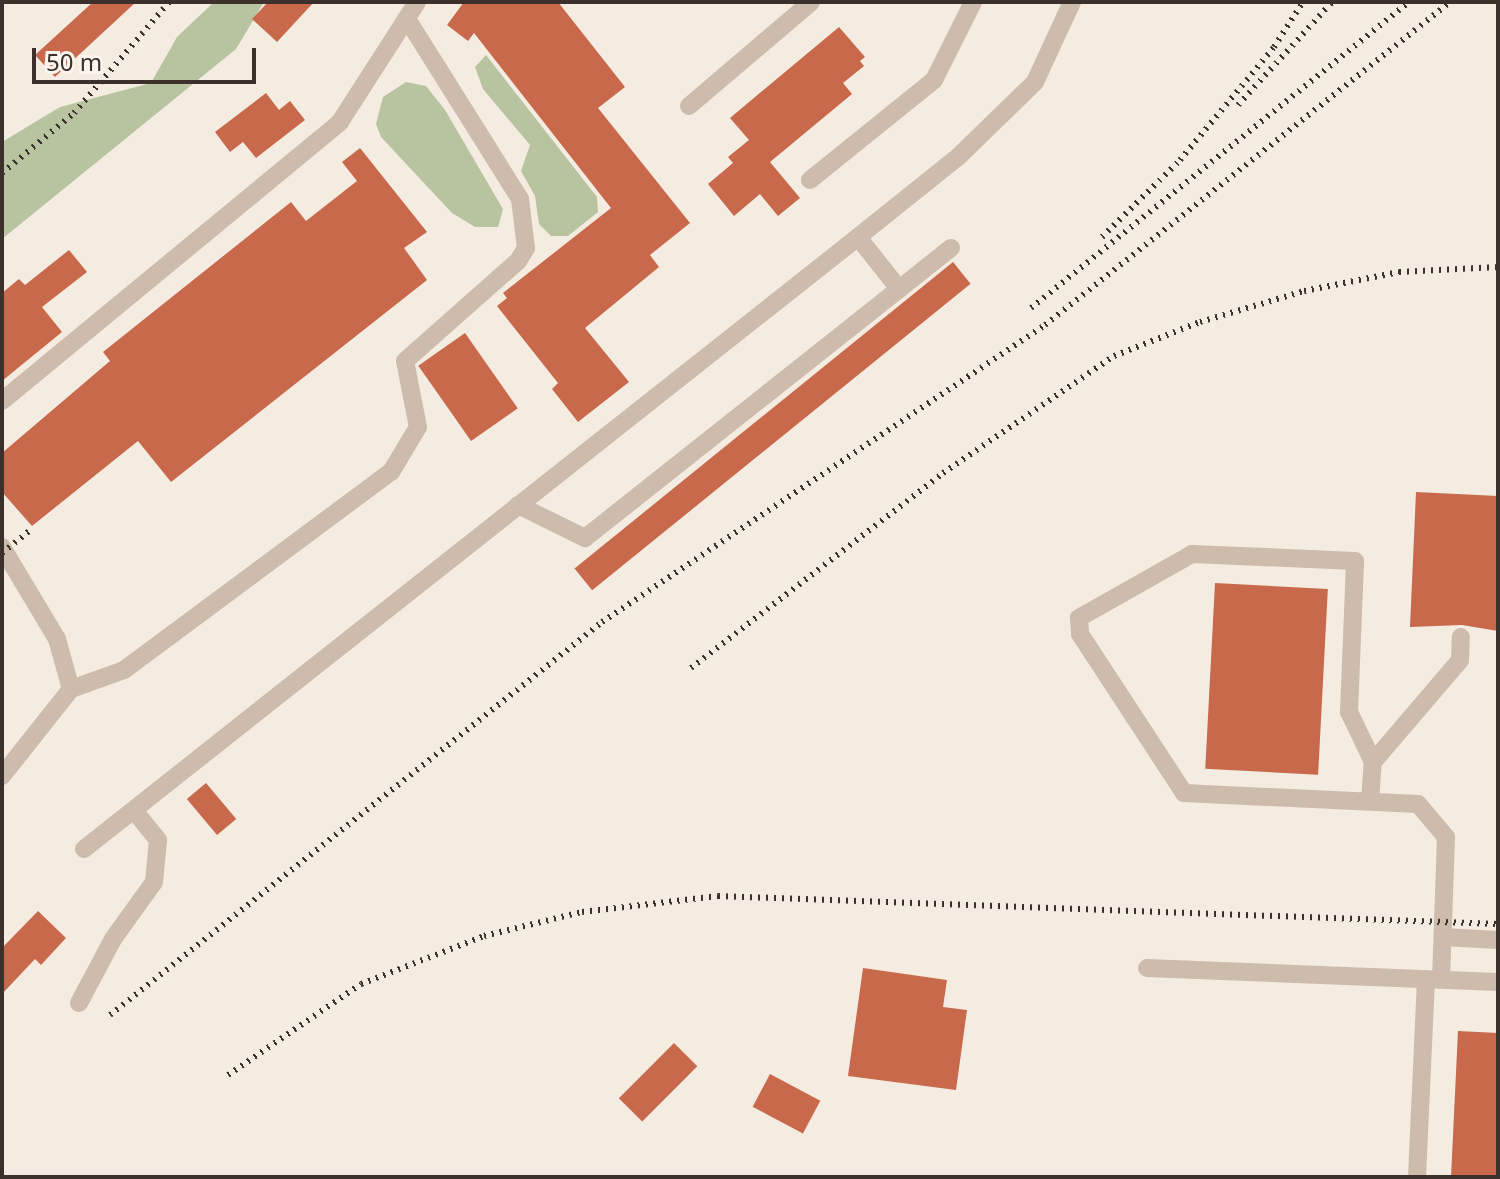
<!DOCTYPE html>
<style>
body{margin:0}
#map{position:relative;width:1500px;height:1179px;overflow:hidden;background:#f4ebe1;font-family:"Noto Sans",sans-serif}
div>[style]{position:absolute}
.green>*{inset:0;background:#b8c4a0}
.building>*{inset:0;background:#c8694b;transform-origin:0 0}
.lane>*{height:18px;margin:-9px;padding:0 9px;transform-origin:9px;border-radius:9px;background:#cdbbac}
.rail>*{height:6px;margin-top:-3px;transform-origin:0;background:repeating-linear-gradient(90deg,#3b302b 0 2px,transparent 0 8px)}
span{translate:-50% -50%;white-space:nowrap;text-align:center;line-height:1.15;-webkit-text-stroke:6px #fbf5ee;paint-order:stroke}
.frame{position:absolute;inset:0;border:4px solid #3b302b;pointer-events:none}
.scale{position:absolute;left:32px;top:48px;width:224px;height:36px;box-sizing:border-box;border:4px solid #3b302b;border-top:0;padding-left:10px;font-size:24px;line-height:28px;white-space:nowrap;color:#3b302b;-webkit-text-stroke:6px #fbf5ee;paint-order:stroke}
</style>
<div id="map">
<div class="green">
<i style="clip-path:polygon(214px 2px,264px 2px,236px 49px,2px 239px,2px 142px,60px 107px,151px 83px,177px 37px)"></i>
<i style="clip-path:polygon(486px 55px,597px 197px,598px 212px,568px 236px,551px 236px,539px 224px,535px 196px,521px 171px,530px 145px,483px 89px,475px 67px)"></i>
<i style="clip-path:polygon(406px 82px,426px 86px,445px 110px,503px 209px,498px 227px,475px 227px,452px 213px,381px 137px,376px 124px,383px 97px)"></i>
</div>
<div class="building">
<i style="clip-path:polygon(93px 2px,136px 2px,55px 77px,35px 55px)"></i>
<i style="clip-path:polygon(268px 2px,314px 2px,277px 42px,252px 19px)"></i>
<i style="clip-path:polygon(464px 2px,558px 2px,625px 87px,598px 108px,690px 223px,650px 255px,659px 267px,585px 328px,629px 382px,578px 422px,552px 389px,558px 383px,497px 306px,507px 298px,503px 293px,611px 208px,474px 33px,468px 41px,447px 25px)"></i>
<i style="clip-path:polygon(839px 27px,865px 57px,860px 61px,864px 66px,843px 83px,852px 94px,770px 162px,800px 198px,778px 216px,760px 194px,734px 216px,708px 184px,733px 163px,728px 157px,749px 140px,730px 118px)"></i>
<i style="clip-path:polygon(266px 93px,279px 110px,290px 101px,305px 120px,256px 158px,243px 142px,230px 152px,215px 132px)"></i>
<i style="clip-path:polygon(360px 148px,427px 232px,404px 248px,427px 280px,171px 482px,138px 441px,32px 526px,2px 492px,2px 453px,110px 361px,103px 352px,291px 202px,306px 221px,357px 181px,342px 162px)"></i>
<i style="clip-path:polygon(69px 250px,87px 272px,42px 307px,62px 332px,2px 381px,2px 293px,19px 279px,25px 285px)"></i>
<i style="left:953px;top:262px;width:28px;height:487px;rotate:51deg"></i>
<i style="left:465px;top:333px;width:92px;height:57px;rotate:55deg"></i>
<i style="clip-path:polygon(1416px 492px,1498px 496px,1498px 631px,1462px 625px,1410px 627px)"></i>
<i style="left:1215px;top:583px;width:113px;height:186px;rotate:3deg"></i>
<i style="left:206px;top:783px;width:47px;height:25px;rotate:50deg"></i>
<i style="clip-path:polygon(38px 911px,66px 938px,41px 965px,35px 959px,2px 994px,2px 948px)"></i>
<i style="clip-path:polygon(863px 968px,947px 980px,943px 1007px,967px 1010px,956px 1090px,848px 1076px)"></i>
<i style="clip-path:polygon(1458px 1031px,1498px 1033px,1498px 1177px,1451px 1177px)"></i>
<i style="left:674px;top:1043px;width:33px;height:78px;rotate:45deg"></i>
<i style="left:770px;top:1074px;width:57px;height:37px;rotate:28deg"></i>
</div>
<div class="lane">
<i style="left:689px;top:106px;width:160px;rotate:-40.4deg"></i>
<i style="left:810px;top:180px;width:159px;rotate:-38.9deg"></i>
<i style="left:934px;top:80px;width:87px;rotate:-63.4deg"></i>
<i style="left:899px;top:289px;width:66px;rotate:-128.3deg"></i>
<i style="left:858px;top:237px;width:128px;rotate:-38.7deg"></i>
<i style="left:958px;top:157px;width:107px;rotate:-44.2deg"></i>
<i style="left:1035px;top:82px;width:88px;rotate:-65.2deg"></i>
<i style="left:2px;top:401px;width:438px;rotate:-39.5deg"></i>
<i style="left:340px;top:122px;width:143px;rotate:-57.3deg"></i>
<i style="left:518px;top:505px;width:75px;rotate:26.2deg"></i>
<i style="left:585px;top:538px;width:467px;rotate:-38.4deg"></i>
<i style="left:2px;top:547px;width:107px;rotate:59.1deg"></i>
<i style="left:57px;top:639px;width:52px;rotate:74.4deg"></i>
<i style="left:1373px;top:762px;width:55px;rotate:-115.6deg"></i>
<i style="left:1349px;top:712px;width:151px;rotate:-87.7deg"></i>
<i style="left:1355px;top:561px;width:163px;rotate:-177.5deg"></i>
<i style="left:1192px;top:554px;width:130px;rotate:150.5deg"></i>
<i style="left:1079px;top:618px;width:16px;rotate:86deg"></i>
<i style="left:1080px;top:634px;width:190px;rotate:56.8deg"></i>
<i style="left:1184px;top:793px;width:234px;rotate:2.7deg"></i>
<i style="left:1418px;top:804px;width:43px;rotate:49.7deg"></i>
<i style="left:1446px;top:837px;width:142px;rotate:92deg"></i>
<i style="left:2px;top:776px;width:111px;rotate:-51.6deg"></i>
<i style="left:71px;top:689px;width:56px;rotate:-19.7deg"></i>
<i style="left:124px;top:670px;width:332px;rotate:-36.6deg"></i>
<i style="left:391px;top:472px;width:52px;rotate:-59deg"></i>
<i style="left:418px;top:427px;width:67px;rotate:-101.1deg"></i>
<i style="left:405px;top:361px;width:151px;rotate:-41.5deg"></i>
<i style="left:518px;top:261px;width:15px;rotate:-58deg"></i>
<i style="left:526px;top:248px;width:49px;rotate:-97deg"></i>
<i style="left:520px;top:199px;width:213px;rotate:-122.1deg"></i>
<i style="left:1370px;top:801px;width:39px;rotate:-86deg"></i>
<i style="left:1373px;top:762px;width:134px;rotate:-49.5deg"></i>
<i style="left:1460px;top:660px;width:23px;rotate:-88deg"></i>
<i style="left:84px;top:849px;width:987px;rotate:-38.33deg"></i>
<i style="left:1443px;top:937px;width:55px;rotate:3.1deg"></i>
<i style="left:1147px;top:968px;width:351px;rotate:2.3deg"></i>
<i style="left:79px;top:1003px;width:72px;rotate:-62deg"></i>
<i style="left:113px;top:939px;width:70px;rotate:-54.3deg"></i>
<i style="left:154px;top:882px;width:42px;rotate:-84.6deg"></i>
<i style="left:158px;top:840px;width:38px;rotate:-129deg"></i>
<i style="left:1417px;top:1177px;width:198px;rotate:-87.4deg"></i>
</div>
<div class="rail">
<i style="left:1238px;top:105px;width:139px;rotate:-47.6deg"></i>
<i style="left:2px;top:173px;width:94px;rotate:-39.8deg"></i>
<i style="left:74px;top:113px;width:146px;rotate:-49.4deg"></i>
<i style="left:1102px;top:237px;width:110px;rotate:-44.6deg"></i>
<i style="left:1180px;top:160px;width:147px;rotate:-50.2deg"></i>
<i style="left:1274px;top:47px;width:54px;rotate:-57.2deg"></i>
<i style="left:1031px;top:308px;width:486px;rotate:-39deg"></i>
<i style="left:2px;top:553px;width:36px;rotate:-39deg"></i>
<i style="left:691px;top:668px;width:319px;rotate:-37.7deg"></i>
<i style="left:943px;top:473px;width:207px;rotate:-34.4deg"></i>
<i style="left:1114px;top:356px;width:92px;rotate:-21.6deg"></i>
<i style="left:1200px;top:322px;width:109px;rotate:-16.6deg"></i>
<i style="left:1304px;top:291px;width:97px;rotate:-11.3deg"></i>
<i style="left:1399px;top:272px;width:99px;rotate:-2.9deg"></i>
<i style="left:110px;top:1015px;width:630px;rotate:-38.62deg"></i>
<i style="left:602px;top:622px;width:533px;rotate:-33.84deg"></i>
<i style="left:1045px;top:325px;width:518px;rotate:-38.57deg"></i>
<i style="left:228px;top:1075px;width:161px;rotate:-34.4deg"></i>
<i style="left:361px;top:984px;width:132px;rotate:-21.3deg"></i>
<i style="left:484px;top:936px;width:101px;rotate:-13.8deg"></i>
<i style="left:582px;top:912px;width:137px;rotate:-6.7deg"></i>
<i style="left:718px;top:896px;width:781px;rotate:2.06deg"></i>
</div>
<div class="frame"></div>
<div class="scale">50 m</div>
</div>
